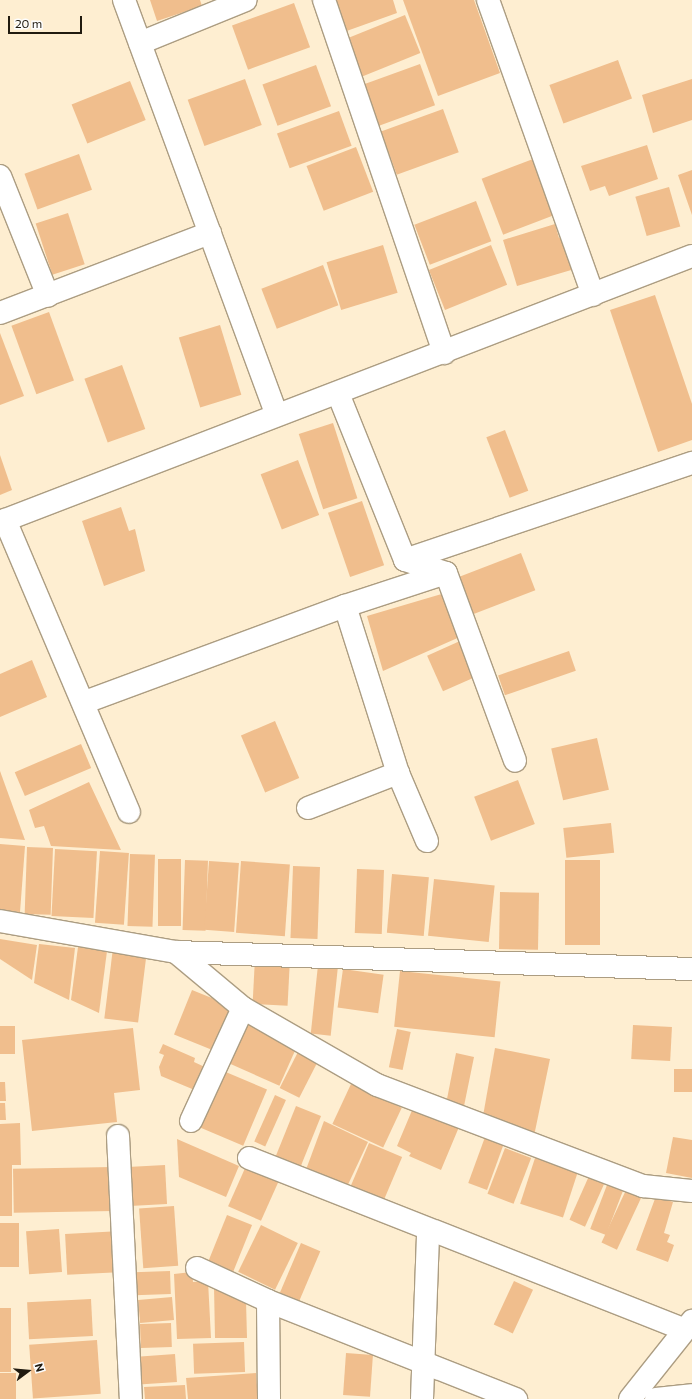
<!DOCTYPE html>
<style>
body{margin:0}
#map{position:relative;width:692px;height:1399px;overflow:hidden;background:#feeed1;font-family:Commissioner,sans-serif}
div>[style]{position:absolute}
.building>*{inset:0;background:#f0be8d;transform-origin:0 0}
.roads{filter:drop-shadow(1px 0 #ac9d82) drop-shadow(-1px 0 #ac9d82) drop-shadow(0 1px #ac9d82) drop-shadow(0 -1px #ac9d82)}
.minor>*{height:22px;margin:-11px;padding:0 11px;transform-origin:11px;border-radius:11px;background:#fff}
span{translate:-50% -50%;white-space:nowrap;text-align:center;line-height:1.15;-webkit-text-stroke:3.5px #fdfdfd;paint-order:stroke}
.north{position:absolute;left:8px;top:1351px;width:40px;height:40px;-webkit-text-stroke:3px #fdfdfd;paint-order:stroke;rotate:74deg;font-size:11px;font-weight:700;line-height:16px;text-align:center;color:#201a0f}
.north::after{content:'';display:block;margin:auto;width:14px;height:18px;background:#201a0f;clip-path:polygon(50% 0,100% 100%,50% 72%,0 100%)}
.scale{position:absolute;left:8px;top:16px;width:74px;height:18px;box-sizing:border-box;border:2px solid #201a0f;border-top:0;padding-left:5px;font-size:12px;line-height:14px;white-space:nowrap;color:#201a0f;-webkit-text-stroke:3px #fdfdfd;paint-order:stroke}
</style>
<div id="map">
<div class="building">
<i style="clip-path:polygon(150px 0,200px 0,202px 6px,157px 21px)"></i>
<i style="clip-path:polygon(329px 0,393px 0,397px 13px,341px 33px)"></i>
<i style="clip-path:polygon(403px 0,474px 0,500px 73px,438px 96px)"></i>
<i style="left:294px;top:3px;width:47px;height:66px;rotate:70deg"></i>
<i style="left:405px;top:15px;width:41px;height:66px;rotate:68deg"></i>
<i style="left:618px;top:60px;width:41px;height:73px;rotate:70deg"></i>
<i style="left:420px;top:64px;width:44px;height:61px;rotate:70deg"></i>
<i style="left:316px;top:65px;width:44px;height:57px;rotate:70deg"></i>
<i style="left:245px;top:79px;width:49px;height:61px;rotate:70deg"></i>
<i style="clip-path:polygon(692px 79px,692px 120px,653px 133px,642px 95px)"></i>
<i style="left:130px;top:81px;width:42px;height:63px;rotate:68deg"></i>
<i style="left:443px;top:109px;width:46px;height:66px;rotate:70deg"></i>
<i style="left:339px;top:111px;width:37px;height:66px;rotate:70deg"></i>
<i style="clip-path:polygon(647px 145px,658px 179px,609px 196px,605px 186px,590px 191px,581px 166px)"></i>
<i style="left:356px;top:147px;width:48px;height:53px;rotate:69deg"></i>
<i style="left:79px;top:154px;width:38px;height:58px;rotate:70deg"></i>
<i style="left:533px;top:159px;width:60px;height:55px;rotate:69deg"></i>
<i style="clip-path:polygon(692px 170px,692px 215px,678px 175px)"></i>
<i style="left:669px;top:187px;width:41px;height:35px;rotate:74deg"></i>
<i style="left:476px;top:201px;width:43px;height:66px;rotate:69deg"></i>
<i style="left:68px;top:213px;width:54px;height:34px;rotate:72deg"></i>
<i style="clip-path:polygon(555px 224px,559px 238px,563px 237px,578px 268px,517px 286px,503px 240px)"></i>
<i style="left:383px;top:245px;width:50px;height:59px;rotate:73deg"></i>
<i style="left:491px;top:245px;width:43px;height:67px;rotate:68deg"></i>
<i style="left:323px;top:265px;width:43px;height:66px;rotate:69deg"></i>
<i style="clip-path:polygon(655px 295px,692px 404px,692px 440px,658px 452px,610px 310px)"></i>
<i style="left:49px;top:312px;width:73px;height:40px;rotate:70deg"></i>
<i style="left:220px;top:325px;width:73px;height:43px;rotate:73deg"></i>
<i style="clip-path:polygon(0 333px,24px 396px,0 405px)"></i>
<i style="left:122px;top:365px;width:68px;height:40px;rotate:70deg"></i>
<i style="left:333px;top:423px;width:79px;height:36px;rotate:72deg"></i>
<i style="left:505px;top:430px;width:65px;height:20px;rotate:69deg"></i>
<i style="clip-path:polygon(0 455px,12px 490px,0 495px)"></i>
<i style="left:298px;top:460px;width:59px;height:40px;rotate:69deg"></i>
<i style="left:362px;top:501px;width:68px;height:36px;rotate:71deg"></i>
<i style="clip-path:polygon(121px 507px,129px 531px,135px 529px,145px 571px,104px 586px,82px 521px)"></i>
<i style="left:521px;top:553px;width:40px;height:66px;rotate:69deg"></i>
<i style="clip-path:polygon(445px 593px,462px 636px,383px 671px,367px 616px)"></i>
<i style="left:460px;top:641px;width:39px;height:36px;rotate:66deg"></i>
<i style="left:569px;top:651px;width:21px;height:75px;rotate:71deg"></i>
<i style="clip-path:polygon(32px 660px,47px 697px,0 717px,0 674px)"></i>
<i style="left:275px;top:721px;width:62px;height:37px;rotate:67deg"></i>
<i style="left:597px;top:738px;width:53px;height:47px;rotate:77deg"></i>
<i style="left:81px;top:744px;width:26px;height:72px;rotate:67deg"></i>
<i style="clip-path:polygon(0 771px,25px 840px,0 838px)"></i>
<i style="left:518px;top:780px;width:47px;height:47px;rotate:69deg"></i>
<i style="clip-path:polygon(89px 782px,121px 850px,51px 846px,44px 826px,35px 828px,29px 810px)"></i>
<i style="left:611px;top:823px;width:30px;height:48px;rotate:84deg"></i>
<i style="clip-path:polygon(0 844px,25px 846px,20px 912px,0 911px)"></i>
<i style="left:27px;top:847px;width:26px;height:67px;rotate:2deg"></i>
<i style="left:55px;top:849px;width:42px;height:67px;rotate:3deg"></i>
<i style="left:100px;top:851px;width:29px;height:72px;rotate:4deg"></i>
<i style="left:130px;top:854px;width:25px;height:72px;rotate:2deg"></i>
<i style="left:158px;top:859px;width:23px;height:67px"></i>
<i style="left:185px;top:860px;width:23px;height:70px;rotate:2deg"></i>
<i style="left:565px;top:860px;width:35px;height:85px"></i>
<i style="left:209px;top:861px;width:30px;height:69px;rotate:4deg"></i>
<i style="left:241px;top:861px;width:49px;height:72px;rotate:4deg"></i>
<i style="left:293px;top:866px;width:27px;height:72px;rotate:2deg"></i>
<i style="left:357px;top:869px;width:27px;height:64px;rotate:2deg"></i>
<i style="left:392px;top:874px;width:37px;height:59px;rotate:5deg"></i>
<i style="left:434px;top:879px;width:61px;height:57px;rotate:6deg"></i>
<i style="left:500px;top:892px;width:39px;height:57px;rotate:1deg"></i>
<i style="clip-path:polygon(0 939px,37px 945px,32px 980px,0 959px)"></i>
<i style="clip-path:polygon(39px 944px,75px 948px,69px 1000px,34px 983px)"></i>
<i style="clip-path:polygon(78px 947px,107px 951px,99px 1013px,71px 1000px)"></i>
<i style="left:113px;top:948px;width:34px;height:71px;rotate:7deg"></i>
<i style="left:255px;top:958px;width:35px;height:46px;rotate:3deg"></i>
<i style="left:318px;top:965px;width:20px;height:69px;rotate:6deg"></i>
<i style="left:343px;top:969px;width:41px;height:39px;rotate:8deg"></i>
<i style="left:400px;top:971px;width:101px;height:56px;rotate:6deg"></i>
<i style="left:192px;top:990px;width:48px;height:48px;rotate:22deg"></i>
<i style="left:250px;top:1019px;width:54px;height:49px;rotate:24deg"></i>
<i style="left:633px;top:1025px;width:39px;height:34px;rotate:3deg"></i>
<i style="left:0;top:1026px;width:15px;height:28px"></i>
<i style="clip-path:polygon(133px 1028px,140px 1090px,114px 1093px,117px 1122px,32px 1131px,22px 1040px)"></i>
<i style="left:397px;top:1029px;width:14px;height:39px;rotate:12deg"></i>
<i style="clip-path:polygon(163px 1044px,195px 1058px,194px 1062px,207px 1068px,197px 1091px,161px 1076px,159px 1067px,164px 1055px,159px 1053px)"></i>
<i style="left:301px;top:1046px;width:22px;height:47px;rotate:27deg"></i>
<i style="clip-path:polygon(495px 1048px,550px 1059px,534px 1136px,483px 1116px)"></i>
<i style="clip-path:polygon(456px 1053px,474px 1057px,463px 1111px,447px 1099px)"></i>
<i style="left:692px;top:1069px;width:23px;height:18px;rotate:90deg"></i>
<i style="left:221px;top:1070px;width:50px;height:61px;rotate:23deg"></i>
<i style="clip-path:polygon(0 1082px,5px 1082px,6px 1101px,0 1101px)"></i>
<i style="left:351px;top:1084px;width:56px;height:44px;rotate:25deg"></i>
<i style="left:275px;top:1095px;width:12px;height:51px;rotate:24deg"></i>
<i style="clip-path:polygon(0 1103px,5px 1103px,6px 1120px,0 1120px)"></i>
<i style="left:296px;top:1106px;width:27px;height:56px;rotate:22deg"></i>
<i style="clip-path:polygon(413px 1108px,459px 1127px,441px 1170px,409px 1156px,411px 1153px,397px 1146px)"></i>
<i style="clip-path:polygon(324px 1121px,368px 1142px,345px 1191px,304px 1175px)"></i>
<i style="clip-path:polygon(20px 1123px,21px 1165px,12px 1165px,12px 1216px,0 1216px,0 1124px)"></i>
<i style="left:485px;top:1137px;width:20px;height:49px;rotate:20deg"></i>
<i style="clip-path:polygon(673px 1137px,692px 1140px,692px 1178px,666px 1173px)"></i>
<i style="clip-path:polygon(177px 1139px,239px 1166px,226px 1197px,179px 1177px)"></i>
<i style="left:369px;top:1143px;width:36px;height:53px;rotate:23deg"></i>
<i style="left:505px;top:1148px;width:28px;height:49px;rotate:21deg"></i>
<i style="left:535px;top:1158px;width:45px;height:48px;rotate:18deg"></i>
<i style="left:165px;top:1165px;width:39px;height:42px;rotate:87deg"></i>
<i style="left:246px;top:1166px;width:36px;height:44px;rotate:24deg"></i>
<i style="left:113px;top:1167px;width:44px;height:100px;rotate:89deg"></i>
<i style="left:589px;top:1176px;width:17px;height:48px;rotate:24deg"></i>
<i style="left:607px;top:1185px;width:17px;height:47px;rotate:21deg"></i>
<i style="left:626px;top:1190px;width:17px;height:58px;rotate:25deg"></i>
<i style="clip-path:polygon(656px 1196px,673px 1202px,664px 1233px,670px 1235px,667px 1242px,674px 1245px,668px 1262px,636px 1250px)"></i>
<i style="left:174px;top:1206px;width:60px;height:35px;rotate:86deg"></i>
<i style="left:227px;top:1215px;width:27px;height:53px;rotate:22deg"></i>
<i style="left:0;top:1223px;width:19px;height:44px"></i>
<i style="left:261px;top:1225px;width:41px;height:52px;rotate:26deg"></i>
<i style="left:59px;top:1229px;width:43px;height:33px;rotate:86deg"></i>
<i style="left:121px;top:1231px;width:41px;height:56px;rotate:87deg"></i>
<i style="left:301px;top:1243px;width:21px;height:54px;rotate:23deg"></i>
<i style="left:170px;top:1271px;width:23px;height:36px;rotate:88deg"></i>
<i style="clip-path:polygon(192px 1272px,193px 1282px,208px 1281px,211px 1338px,177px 1339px,174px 1274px)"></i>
<i style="left:514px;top:1281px;width:21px;height:48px;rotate:25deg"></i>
<i style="clip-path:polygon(214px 1286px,246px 1301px,247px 1338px,215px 1338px)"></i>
<i style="left:172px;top:1297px;width:23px;height:34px;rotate:85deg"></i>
<i style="left:91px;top:1299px;width:37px;height:64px;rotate:87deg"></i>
<i style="left:0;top:1308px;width:11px;height:64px"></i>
<i style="left:171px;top:1323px;width:24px;height:31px;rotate:88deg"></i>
<i style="left:97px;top:1340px;width:54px;height:68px;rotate:86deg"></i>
<i style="left:244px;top:1342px;width:30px;height:51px;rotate:88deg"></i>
<i style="left:346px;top:1353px;width:27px;height:42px;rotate:4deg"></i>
<i style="left:175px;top:1354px;width:28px;height:38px;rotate:86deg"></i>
<i style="left:0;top:1373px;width:16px;height:26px"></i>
<i style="clip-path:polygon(256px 1373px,258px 1399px,188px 1399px,186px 1378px)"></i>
<i style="clip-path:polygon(185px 1385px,186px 1399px,145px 1399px,144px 1387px)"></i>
</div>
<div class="roads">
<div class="minor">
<i style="left:124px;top:0;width:442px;rotate:69.8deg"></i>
<i style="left:324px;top:0;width:373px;rotate:71.2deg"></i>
<i style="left:488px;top:0;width:313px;rotate:70.4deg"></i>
<i style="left:140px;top:43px;width:114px;rotate:-22.1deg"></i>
<i style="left:0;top:176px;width:129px;rotate:68.2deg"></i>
<i style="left:0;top:313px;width:225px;rotate:-20.9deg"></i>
<i style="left:5px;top:520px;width:317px;rotate:67deg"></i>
<i style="left:0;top:522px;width:741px;rotate:-21.03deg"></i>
<i style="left:405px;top:560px;width:303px;rotate:-18.7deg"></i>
<i style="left:446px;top:573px;width:200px;rotate:69.8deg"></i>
<i style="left:345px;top:606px;width:175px;rotate:72.4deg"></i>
<i style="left:398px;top:773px;width:74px;rotate:66.9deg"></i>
<i style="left:85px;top:702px;width:277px;rotate:-20.3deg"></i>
<i style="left:345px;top:606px;width:106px;rotate:-18.1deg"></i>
<i style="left:446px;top:573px;width:43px;rotate:-162.4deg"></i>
<i style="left:405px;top:560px;width:180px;rotate:-111.9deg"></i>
<i style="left:308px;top:808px;width:97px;rotate:-21.3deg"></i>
<i style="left:0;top:921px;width:179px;rotate:10deg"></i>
<i style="left:176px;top:952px;width:516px;rotate:1.89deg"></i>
<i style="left:176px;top:952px;width:87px;rotate:39.9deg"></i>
<i style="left:243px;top:1008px;width:155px;rotate:29.9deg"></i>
<i style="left:377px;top:1085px;width:285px;rotate:20.8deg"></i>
<i style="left:643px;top:1186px;width:49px;rotate:5.8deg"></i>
<i style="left:191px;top:1121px;width:124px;rotate:-65.3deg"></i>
<i style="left:118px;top:1136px;width:263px;rotate:87.2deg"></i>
<i style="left:249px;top:1158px;width:467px;rotate:21.5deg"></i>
<i style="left:197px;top:1268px;width:78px;rotate:24.9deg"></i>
<i style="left:268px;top:1301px;width:267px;rotate:21.6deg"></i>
<i style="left:268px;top:1301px;width:98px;rotate:89.4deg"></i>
<i style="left:422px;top:1399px;width:167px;rotate:-87.9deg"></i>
<i style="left:630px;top:1399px;width:100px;rotate:-51.5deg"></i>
<i style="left:656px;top:1399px;width:36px;rotate:-6deg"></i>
</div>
</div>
<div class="north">N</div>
<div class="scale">20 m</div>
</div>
